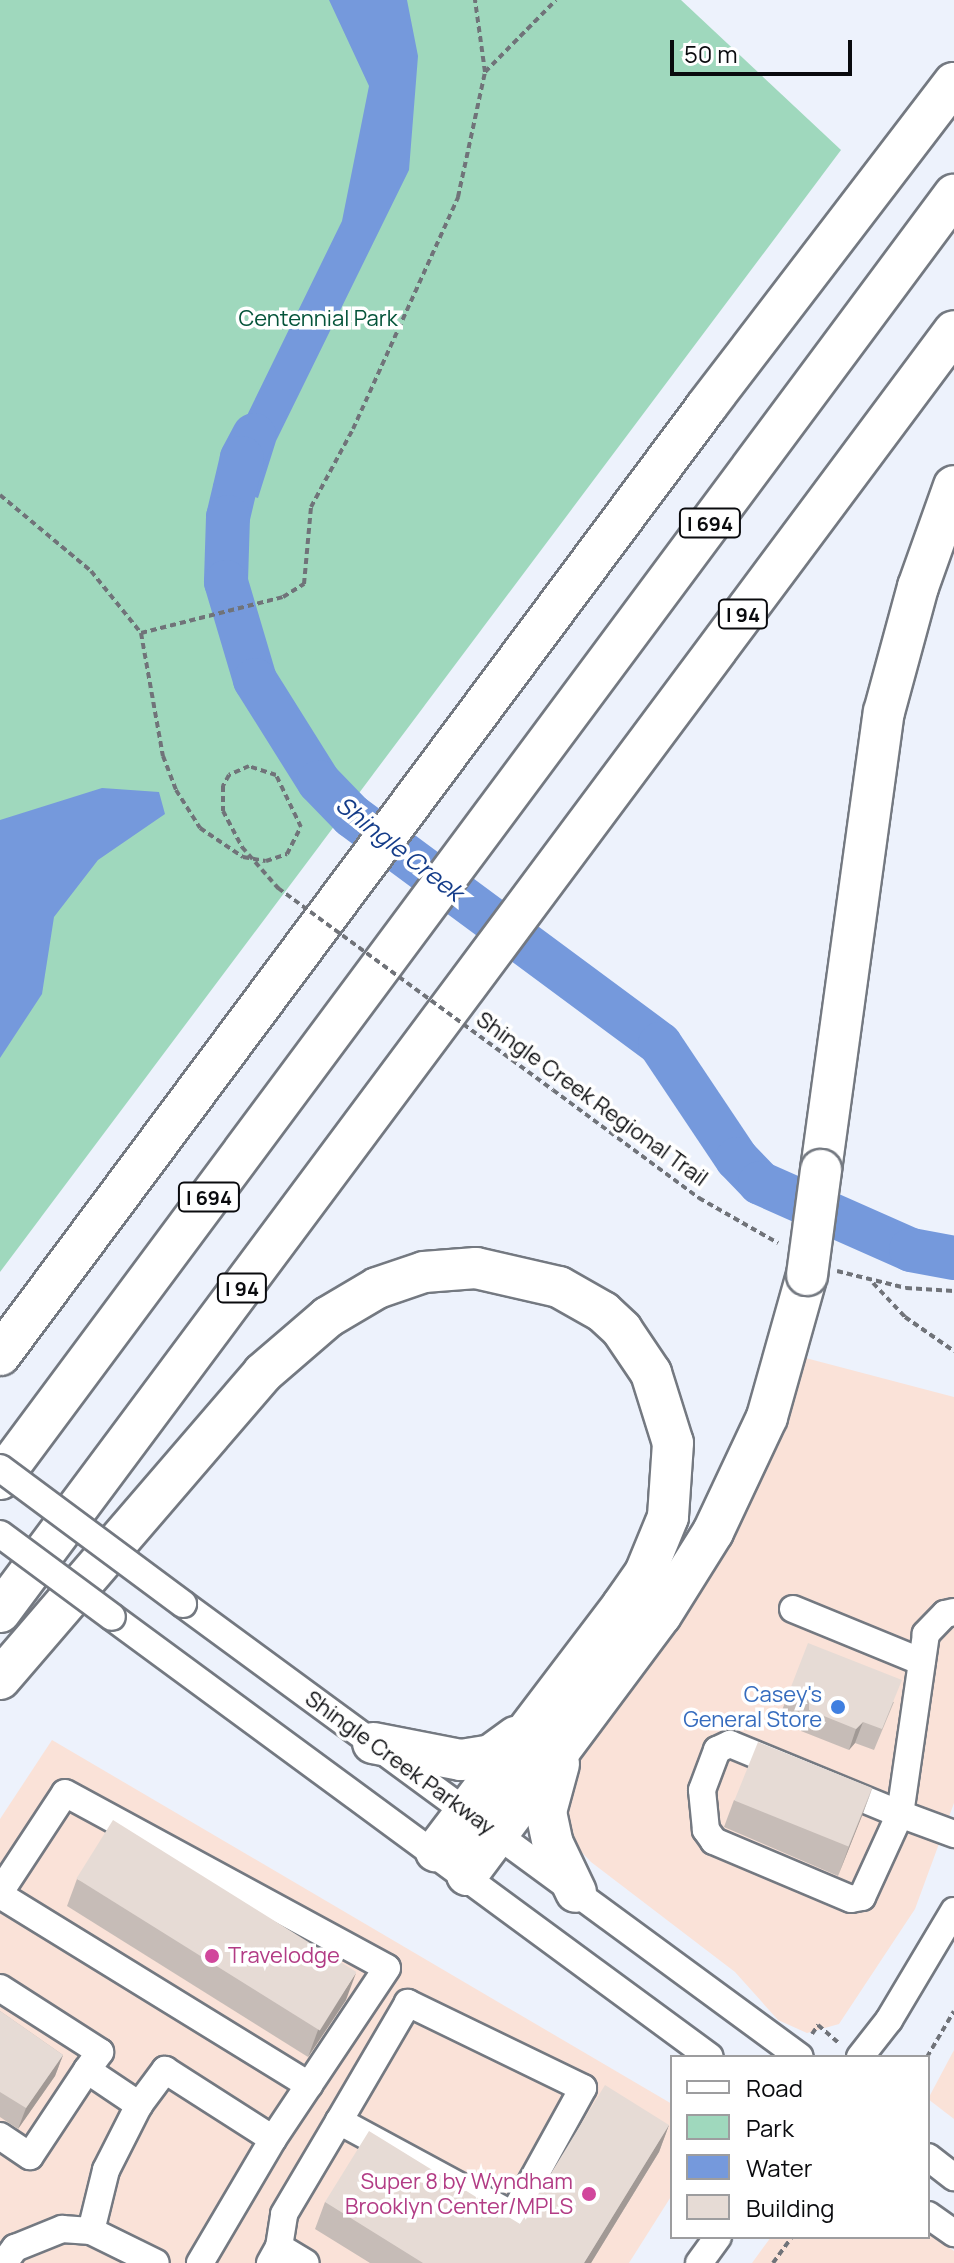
<!DOCTYPE html>
<style>
body{margin:0}
#map{position:relative;width:954px;height:2263px;overflow:hidden;background:#edf2fc;font-family:Manrope,sans-serif}
div>[style]{position:absolute}
.commercial>*{inset:0;background:#fae2d8}
.green>*{inset:0;background:#9fd8bd}
.water>*{inset:0;background:#7599dc}
.river>*{height:44px;margin:-22px;padding:0 22px;transform-origin:22px;border-radius:22px;background:#7599dc}
.path>*{height:4px;margin-top:-2px;transform-origin:0;background:repeating-linear-gradient(90deg,#707379 0 6px,transparent 0 10px)}
.roads{filter:drop-shadow(2px 0 #747981) drop-shadow(-2px 0 #747981) drop-shadow(0 2px #747981) drop-shadow(0 -2px #747981)}
.minor>*{height:26px;margin:-13px;padding:0 13px;transform-origin:13px;border-radius:13px;background:#fff}
.highway>*{height:40px;margin:-20px;padding:0 20px;transform-origin:20px;border-radius:20px;background:#fff}
.path-bridge>*{height:4px;margin-top:-2px;transform-origin:0;background:repeating-linear-gradient(90deg,#707379 0 6px,transparent 0 10px)}
.bridges{filter:drop-shadow(2px 0 #747981) drop-shadow(-2px 0 #747981) drop-shadow(0 2px #747981) drop-shadow(0 -2px #747981)}
.minor-bridge>*{height:26px;margin:-13px;padding:0 13px;transform-origin:13px;border-radius:13px;background:#fff}
.highway-bridge>*{height:40px;margin:-20px;padding:0 20px;transform-origin:20px;border-radius:20px;background:#fff}
.wall>*{inset:0;background:#c6bcb7}
.shaded-wall>*{inset:0;background:#a19995}
.building>*{inset:0;background:#e6dbd5;transform-origin:0 0}
.dots>*{width:22px;height:22px;translate:-50% -50%;box-sizing:border-box;border:4px solid #fff;border-radius:50%}
span{translate:-50% -50%;white-space:nowrap;text-align:center;line-height:1.15;-webkit-text-stroke:7px #fff;paint-order:stroke}
.shield-label span{padding:2px 6px;background:#fff;border:2px solid;border-radius:6px;-webkit-text-stroke-width:0}
.shield-label{font-size:20px;color:#0a0b0e;font-weight:700}
.park-label{font-size:22px;color:#05543a}
.street-label{font-size:22px;color:#0a0b0e}
.shop-label{font-size:22px;color:#366cbe}
.right{translate:-100% -50%;text-align:right}
.hotel-label{font-size:22px;color:#b23c85}
.left{translate:0 -50%;text-align:left}
.water-label{font-size:24px;color:#143c89;font-style:italic}
.legend{position:absolute;left:670px;top:2055px;width:260px;height:184px;box-sizing:border-box;background:#fff;border:2px solid #9d9d9f;margin:0;padding:10px 14px;list-style:none;font-size:24px;color:#0a0b0e}
.legend li{display:flex;align-items:center;gap:16px;height:40px}
.legend b{width:40px;border:2px solid #9d9d9f}
.scale{position:absolute;left:670px;top:40px;width:182px;height:36px;box-sizing:border-box;border:4px solid #0a0b0e;border-top:0;padding-left:10px;font-size:24px;line-height:28px;white-space:nowrap;color:#0a0b0e;-webkit-text-stroke:6px #fff;paint-order:stroke}
</style>
<div id="map">
<div class="commercial">
<i style="clip-path:polygon(798px 1356px,954px 1397px,954px 1803px,915px 1909px,839px 2024px,807px 2033px,778px 2020px,735px 1972px,591px 1862px,569px 1839px,563px 1821px,566px 1770px)"></i>
<i style="clip-path:polygon(52px 1740px,672px 2104px,672px 2195px,629px 2263px,0 2263px,0 1819px)"></i>
<i style="clip-path:polygon(954px 2050px,954px 2119px,928px 2099px)"></i>
<i style="clip-path:polygon(928px 2234px,954px 2251px,954px 2263px,752px 2263px,771px 2237px)"></i>
</div>
<div class="green">
<i style="clip-path:polygon(0 0,681px 0,841px 150px,0 1272px)"></i>
</div>
<div class="water">
<i style="clip-path:polygon(329px 0,407px 0,418px 56px,409px 170px,276px 441px,258px 498px,213px 485px,342px 221px,369px 86px)"></i>
<i style="clip-path:polygon(102px 788px,159px 792px,165px 814px,98px 860px,54px 917px,42px 994px,0 1058px,0 820px)"></i>
</div>
<div class="river">
<i style="left:254px;top:435px;width:26px;rotate:118deg"></i>
<i style="left:242px;top:458px;width:61px;rotate:103.3deg"></i>
<i style="left:228px;top:517px;width:65px;rotate:91.8deg"></i>
<i style="left:226px;top:582px;width:102px;rotate:73.5deg"></i>
<i style="left:255px;top:680px;width:120px;rotate:57.9deg"></i>
<i style="left:319px;top:782px;width:47px;rotate:45.9deg"></i>
<i style="left:352px;top:816px;width:383px;rotate:36.5deg"></i>
<i style="left:660px;top:1044px;width:138px;rotate:56.2deg"></i>
<i style="left:737px;top:1159px;width:33px;rotate:46deg"></i>
<i style="left:760px;top:1183px;width:165px;rotate:23.9deg"></i>
<i style="left:911px;top:1250px;width:44px;rotate:10.5deg"></i>
</div>
<div class="path">
<i style="left:485px;top:72px;width:101px;rotate:-45.4deg"></i>
<i style="left:0;top:495px;width:119px;rotate:39.9deg"></i>
<i style="left:91px;top:571px;width:80px;rotate:51.1deg"></i>
<i style="left:141px;top:633px;width:125px;rotate:79.9deg"></i>
<i style="left:163px;top:756px;width:36px;rotate:69deg"></i>
<i style="left:176px;top:790px;width:45px;rotate:57.7deg"></i>
<i style="left:200px;top:828px;width:52px;rotate:34deg"></i>
<i style="left:243px;top:857px;width:23px;rotate:10deg"></i>
<i style="left:266px;top:861px;width:22px;rotate:-18deg"></i>
<i style="left:287px;top:854px;width:30px;rotate:-63deg"></i>
<i style="left:301px;top:827px;width:58px;rotate:-115.7deg"></i>
<i style="left:276px;top:775px;width:28px;rotate:-162deg"></i>
<i style="left:249px;top:766px;width:22px;rotate:156deg"></i>
<i style="left:229px;top:775px;width:13px;rotate:119deg"></i>
<i style="left:223px;top:786px;width:25px;rotate:90deg"></i>
<i style="left:223px;top:811px;width:41px;rotate:62.2deg"></i>
<i style="left:141px;top:633px;width:146px;rotate:-14.2deg"></i>
<i style="left:283px;top:597px;width:25px;rotate:-32deg"></i>
<i style="left:304px;top:584px;width:77px;rotate:-84.8deg"></i>
<i style="left:311px;top:507px;width:89px;rotate:-61.7deg"></i>
<i style="left:353px;top:429px;width:255px;rotate:-65.6deg"></i>
<i style="left:458px;top:197px;width:128px;rotate:-77.8deg"></i>
<i style="left:485px;top:72px;width:73px;rotate:-97.9deg"></i>
<i style="left:553px;top:1090px;width:182px;rotate:36.5deg"></i>
<i style="left:699px;top:1198px;width:91px;rotate:29.7deg"></i>
<i style="left:837px;top:1271px;width:71px;rotate:13.8deg"></i>
<i style="left:906px;top:1288px;width:48px;rotate:3.6deg"></i>
<i style="left:873px;top:1283px;width:47px;rotate:46.7deg"></i>
<i style="left:905px;top:1317px;width:60px;rotate:34.8deg"></i>
<i style="left:812px;top:2034px;width:11px;rotate:-56deg"></i>
<i style="left:818px;top:2025px;width:28px;rotate:41deg"></i>
<i style="left:927px;top:2057px;width:53px;rotate:-59.6deg"></i>
<i style="left:773px;top:2263px;width:32px;rotate:-54deg"></i>
</div>
<div class="roads">
<div class="minor">
<i style="left:183px;top:1604px;width:765px;rotate:36.29deg"></i>
<i style="left:793px;top:1609px;width:139px;rotate:22.3deg"></i>
<i style="left:954px;top:1612px;width:9px;rotate:167deg"></i>
<i style="left:945px;top:1614px;width:28px;rotate:134deg"></i>
<i style="left:926px;top:1634px;width:182px;rotate:98.2deg"></i>
<i style="left:900px;top:1814px;width:58px;rotate:20.3deg"></i>
<i style="left:112px;top:1617px;width:742px;rotate:36.35deg"></i>
<i style="left:730px;top:1744px;width:184px;rotate:22.4deg"></i>
<i style="left:900px;top:1814px;width:91px;rotate:114.6deg"></i>
<i style="left:862px;top:1897px;width:11px;rotate:170deg"></i>
<i style="left:851px;top:1899px;width:149px;rotate:-157.1deg"></i>
<i style="left:714px;top:1841px;width:14px;rotate:-126deg"></i>
<i style="left:706px;top:1830px;width:40px;rotate:-95.7deg"></i>
<i style="left:702px;top:1790px;width:43px;rotate:-69.4deg"></i>
<i style="left:717px;top:1750px;width:14px;rotate:-25deg"></i>
<i style="left:0;top:1892px;width:118px;rotate:-56.7deg"></i>
<i style="left:65px;top:1793px;width:366px;rotate:28.5deg"></i>
<i style="left:387px;top:1968px;width:206px;rotate:123.7deg"></i>
<i style="left:0;top:1895px;width:363px;rotate:31.6deg"></i>
<i style="left:0;top:1988px;width:119px;rotate:32.6deg"></i>
<i style="left:100px;top:2052px;width:22px;rotate:126deg"></i>
<i style="left:860px;top:2057px;width:47px;rotate:-51.9deg"></i>
<i style="left:889px;top:2020px;width:127px;rotate:-59.2deg"></i>
<i style="left:0;top:2136px;width:36px;rotate:34deg"></i>
<i style="left:30px;top:2156px;width:103px;rotate:-56.5deg"></i>
<i style="left:87px;top:2070px;width:63px;rotate:33.9deg"></i>
<i style="left:928px;top:2157px;width:33px;rotate:38deg"></i>
<i style="left:928px;top:2215px;width:32px;rotate:35deg"></i>
<i style="left:91px;top:2231px;width:63px;rotate:-76.2deg"></i>
<i style="left:106px;top:2170px;width:73px;rotate:-63.1deg"></i>
<i style="left:139px;top:2105px;width:44px;rotate:-53.4deg"></i>
<i style="left:165px;top:2070px;width:128px;rotate:32.6deg"></i>
<i style="left:273px;top:2139px;width:144px;rotate:120.5deg"></i>
<i style="left:279px;top:2247px;width:33px;rotate:-81deg"></i>
<i style="left:284px;top:2214px;width:108px;rotate:-59.4deg"></i>
<i style="left:339px;top:2121px;width:198px;rotate:28.4deg"></i>
<i style="left:513px;top:2215px;width:145px;rotate:-61.1deg"></i>
<i style="left:583px;top:2088px;width:195px;rotate:-154.1deg"></i>
<i style="left:408px;top:2003px;width:137px;rotate:120.3deg"></i>
<i style="left:4px;top:2263px;width:19px;rotate:-54deg"></i>
<i style="left:15px;top:2248px;width:51px;rotate:-22deg"></i>
<i style="left:62px;top:2229px;width:29px;rotate:4deg"></i>
<i style="left:91px;top:2231px;width:72px;rotate:26.2deg"></i>
<i style="left:270px;top:2263px;width:18px;rotate:-61deg"></i>
<i style="left:279px;top:2247px;width:31px;rotate:31deg"></i>
<i style="left:699px;top:2263px;width:32px;rotate:-54deg"></i>
</div>
<div class="highway">
<i style="left:821px;top:1170px;width:462px;rotate:-82.2deg"></i>
<i style="left:884px;top:712px;width:130px;rotate:-74.8deg"></i>
<i style="left:918px;top:587px;width:107px;rotate:-70.4deg"></i>
<i style="left:0;top:1355px;width:1182px;rotate:-53.32deg"></i>
<i style="left:706px;top:407px;width:408px;rotate:-52.6deg"></i>
<i style="left:0;top:1479px;width:1600px;rotate:-53.39deg"></i>
<i style="left:0;top:1612px;width:1597px;rotate:-53.32deg"></i>
<i style="left:0;top:1679px;width:403px;rotate:-49.3deg"></i>
<i style="left:263px;top:1373px;width:86px;rotate:-40.7deg"></i>
<i style="left:328px;top:1317px;width:57px;rotate:-30.6deg"></i>
<i style="left:377px;top:1288px;width:50px;rotate:-18.8deg"></i>
<i style="left:424px;top:1272px;width:52px;rotate:-4.4deg"></i>
<i style="left:476px;top:1268px;width:85px;rotate:12.9deg"></i>
<i style="left:559px;top:1287px;width:51px;rotate:29.6deg"></i>
<i style="left:603px;top:1312px;width:26px;rotate:43deg"></i>
<i style="left:622px;top:1330px;width:52px;rotate:56deg"></i>
<i style="left:651px;top:1373px;width:73px;rotate:72.6deg"></i>
<i style="left:673px;top:1443px;width:74px;rotate:93.9deg"></i>
<i style="left:668px;top:1517px;width:61px;rotate:112.3deg"></i>
<i style="left:645px;top:1573px;width:40px;rotate:124.9deg"></i>
<i style="left:622px;top:1606px;width:308px;rotate:127.2deg"></i>
<i style="left:373px;top:1743px;width:90px;rotate:10.9deg"></i>
<i style="left:461px;top:1760px;width:30px;rotate:-9deg"></i>
<i style="left:491px;top:1755px;width:31px;rotate:-36deg"></i>
<i style="left:559px;top:1764px;width:50px;rotate:105.2deg"></i>
<i style="left:546px;top:1812px;width:33px;rotate:78deg"></i>
<i style="left:553px;top:1844px;width:53px;rotate:64.4deg"></i>
<i style="left:467px;top:1875px;width:324px;rotate:-53.3deg"></i>
<i style="left:661px;top:1615px;width:98px;rotate:-57.9deg"></i>
<i style="left:713px;top:1532px;width:127px;rotate:-64.8deg"></i>
<i style="left:767px;top:1417px;width:148px;rotate:-74.3deg"></i>
</div>
</div>
<div class="path-bridge">
<i style="left:242px;top:847px;width:55px;rotate:48.7deg"></i>
<i style="left:278px;top:888px;width:341px;rotate:36.3deg"></i>
</div>
<div class="bridges">
<div class="minor-bridge">
<i style="left:0;top:1468px;width:228px;rotate:36.6deg"></i>
<i style="left:0;top:1534px;width:139px;rotate:36.5deg"></i>
</div>
<div class="highway-bridge">
<i style="left:807px;top:1275px;width:106px;rotate:-82.4deg"></i>
</div>
</div>
<div class="wall">
<i style="clip-path:polygon(789px 1692px,894px 1702px,874px 1750px,855px 1743px,849px 1750px,801px 1731px,802px 1721px,781px 1713px)"></i>
<i style="clip-path:polygon(872px 1789px,838px 1876px,724px 1827px,734px 1800px)"></i>
<i style="clip-path:polygon(77px 1879px,346px 2000px,308px 2057px,67px 1906px)"></i>
<i style="clip-path:polygon(0 2011px,63px 2055px,55px 2076px,18px 2129px,0 2117px)"></i>
<i style="clip-path:polygon(669px 2125px,659px 2152px,591px 2263px,370px 2263px,315px 2229px,325px 2202px,520px 2224px)"></i>
</div>
<div class="shaded-wall">
<i style="clip-path:polygon(863px 1722px,855px 1743px,849px 1750px,856px 1729px)"></i>
<i style="clip-path:polygon(872px 1789px,862px 1816px,838px 1876px,848px 1849px)"></i>
<i style="clip-path:polygon(356px 1973px,346px 2000px,308px 2057px,318px 2030px)"></i>
<i style="clip-path:polygon(63px 2055px,55px 2076px,18px 2129px,26px 2108px)"></i>
<i style="clip-path:polygon(669px 2125px,659px 2152px,591px 2263px,584px 2263px)"></i>
</div>
<div class="building">
<i style="clip-path:polygon(808px 1643px,902px 1680px,882px 1729px,863px 1722px,856px 1729px,809px 1710px,809px 1700px,789px 1692px)"></i>
<i style="left:758px;top:1742px;width:123px;height:63px;rotate:22deg"></i>
<i style="left:113px;top:1820px;width:287px;height:69px;rotate:32deg"></i>
<i style="clip-path:polygon(0 2011px,63px 2055px,26px 2108px,0 2092px)"></i>
<i style="clip-path:polygon(605px 2085px,669px 2125px,584px 2263px,423px 2263px,325px 2202px,369px 2131px,520px 2224px)"></i>
</div>
<div class="dots">
<i style="left:838px;top:1707px;background:#3f7fe0"></i>
<i style="left:212px;top:1956px;background:#d1479c"></i>
<i style="left:589px;top:2194px;background:#d1479c"></i>
</div>
<div class="shield-label">
<span style="left:710px;top:523px">I 694</span>
<span style="left:743px;top:614px">I 94</span>
<span style="left:209px;top:1197px">I 694</span>
<span style="left:242px;top:1288px">I 94</span>
</div>
<div class="park-label">
<span style="left:318px;top:319px">Centennial Park</span>
</div>
<div class="street-label">
<span style="left:592px;top:1099px;rotate:36deg">Shingle Creek Regional Trail</span>
<span style="left:400px;top:1763px;rotate:36deg">Shingle Creek Parkway</span>
</div>
<div class="shop-label">
<span class="right" style="left:822px;top:1707px">Casey's<br>General Store</span>
</div>
<div class="hotel-label">
<span class="left" style="left:228px;top:1956px">Travelodge</span>
<span class="right" style="left:573px;top:2194px">Super 8 by Wyndham<br>Brooklyn Center/MPLS</span>
</div>
<div class="water-label">
<span style="left:400px;top:848px;rotate:38deg">Shingle Creek</span>
</div>
<ul class="legend">
<li><b style="height:10px;background:#fff"></b>Road</li>
<li><b style="height:22px;background:#9fd8bd"></b>Park</li>
<li><b style="height:22px;background:#7599dc"></b>Water</li>
<li><b style="height:22px;background:#e6dbd5"></b>Building</li>
</ul>
<div class="scale">50 m</div>
</div>
